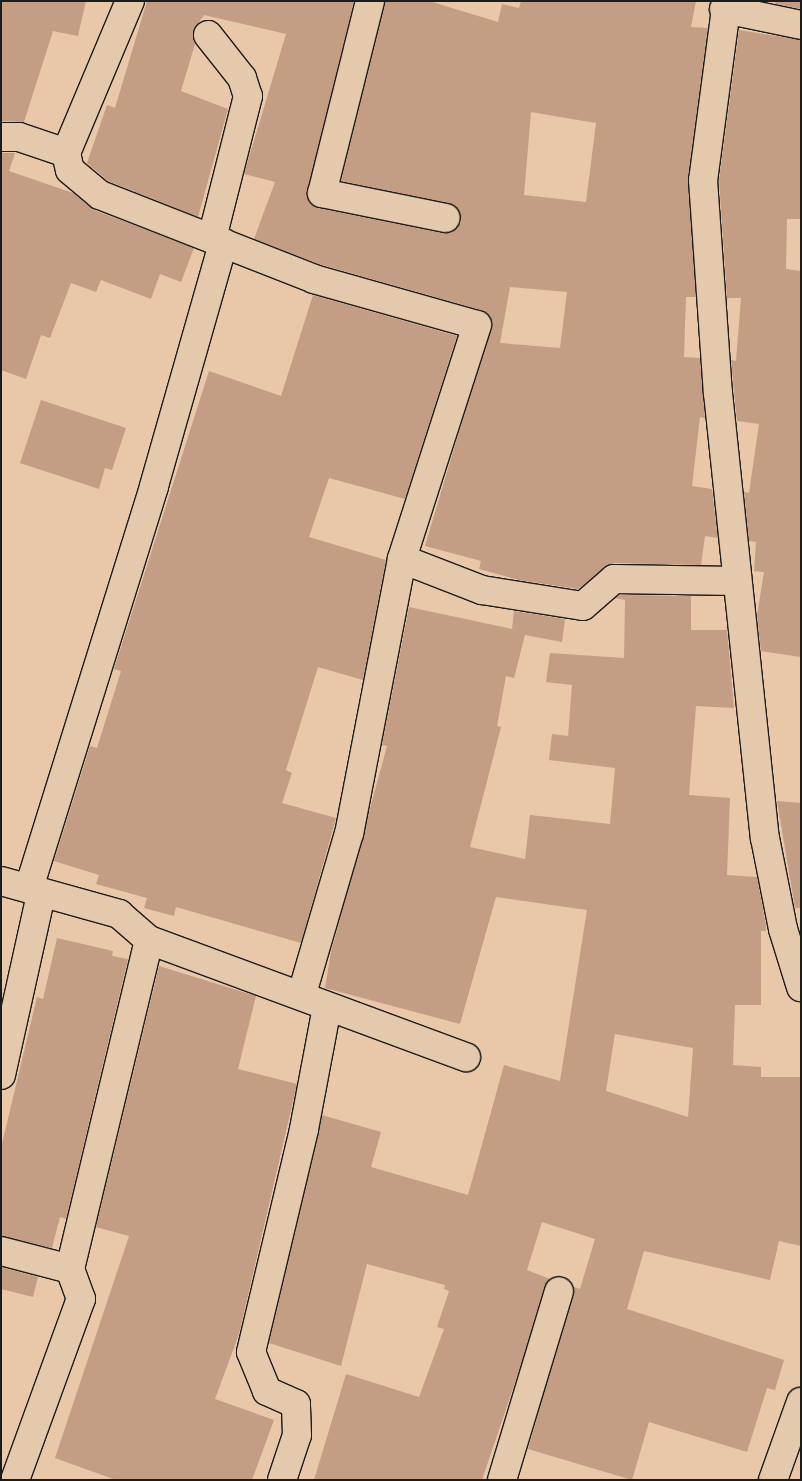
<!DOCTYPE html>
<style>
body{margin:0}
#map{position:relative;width:802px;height:1481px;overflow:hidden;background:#e9c7a9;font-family:"Shantell Sans",sans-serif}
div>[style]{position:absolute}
.building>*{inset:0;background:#c39d84}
.roads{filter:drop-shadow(1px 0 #1c1c1c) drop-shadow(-1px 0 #1c1c1c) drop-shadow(0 1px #1c1c1c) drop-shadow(0 -1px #1c1c1c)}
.minor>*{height:28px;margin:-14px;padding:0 14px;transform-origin:14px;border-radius:14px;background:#e5c9ac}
.tertiary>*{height:28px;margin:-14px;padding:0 14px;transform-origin:14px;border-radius:14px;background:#e5c9ac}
span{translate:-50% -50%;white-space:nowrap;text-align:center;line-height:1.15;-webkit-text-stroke:5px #e5c9ac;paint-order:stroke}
.frame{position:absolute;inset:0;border:2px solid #1c1c1c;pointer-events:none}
</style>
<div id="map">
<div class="building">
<i style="clip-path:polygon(1px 1px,86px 1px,78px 36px,53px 31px,24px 122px,1px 121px)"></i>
<i style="clip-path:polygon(evenodd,147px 1px,354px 1px,307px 198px,319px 208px,443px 233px,451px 233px,461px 222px,456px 206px,341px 181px,385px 1px,429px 1px,498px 22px,502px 4px,519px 8px,521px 1px,696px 1px,691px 27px,708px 28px,688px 178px,696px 297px,686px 297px,684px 357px,700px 358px,705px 418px,700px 417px,692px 486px,712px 489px,718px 538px,705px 536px,701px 565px,614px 563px,578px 589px,519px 580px,479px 569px,481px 561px,425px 546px,492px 321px,481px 310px,319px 264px,254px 239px,275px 182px,244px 174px,286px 34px,204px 15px,194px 29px,195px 44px,181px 91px,228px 109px,198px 217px,108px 181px,87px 163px,107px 105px,115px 108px,147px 1px,531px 112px,596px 123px,586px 202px,524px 195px,531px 112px,147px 1px,510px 287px,567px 292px,560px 348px,500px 343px,510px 287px)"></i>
<i style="clip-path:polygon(776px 1px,801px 1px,801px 9px,775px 4px)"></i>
<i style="clip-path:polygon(739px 30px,801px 40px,800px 219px,787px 219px,786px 269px,801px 271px,801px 657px,761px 651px,757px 616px,764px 572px,754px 571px,756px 542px,749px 541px,744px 492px,749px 493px,759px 424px,737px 421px,734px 392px,731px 360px,736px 361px,741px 298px,727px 298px,719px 180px)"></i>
<i style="clip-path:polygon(1px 153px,15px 153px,9px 171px,73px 193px,94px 210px,194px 248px,181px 282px,160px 274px,151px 299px,101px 280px,96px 292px,71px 283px,50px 338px,41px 335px,26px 379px,1px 370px)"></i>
<i style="clip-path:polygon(313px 295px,457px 336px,405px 499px,329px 478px,309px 537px,386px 560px,363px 680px,318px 667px,286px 770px,292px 773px,282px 803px,336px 818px,301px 943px,176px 907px,174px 916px,144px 908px,147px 898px,96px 884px,99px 875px,54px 861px,90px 746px,97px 748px,121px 671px,114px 669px,209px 371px,281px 396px)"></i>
<i style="clip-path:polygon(41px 400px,126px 428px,112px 470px,105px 468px,99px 489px,20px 463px)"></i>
<i style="clip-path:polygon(evenodd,620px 595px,691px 596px,691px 630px,727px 630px,734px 708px,696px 706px,689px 795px,730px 798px,727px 875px,757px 877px,766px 926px,766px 931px,761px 931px,761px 1005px,735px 1005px,733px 1065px,761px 1067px,761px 1077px,801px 1077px,801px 1246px,779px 1241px,770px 1280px,644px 1251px,627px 1309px,784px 1360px,775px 1390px,767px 1388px,747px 1452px,649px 1422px,632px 1480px,528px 1449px,574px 1287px,580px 1289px,595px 1239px,542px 1222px,527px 1270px,550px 1279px,482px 1480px,314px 1480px,346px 1374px,419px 1397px,444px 1329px,437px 1327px,449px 1291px,444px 1289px,445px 1285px,367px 1264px,341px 1366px,269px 1343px,322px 1115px,381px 1132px,371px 1167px,468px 1195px,504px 1065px,560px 1081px,587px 910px,496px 897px,460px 1024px,325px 988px,331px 952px,387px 746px,382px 745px,409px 607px,512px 629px,514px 611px,565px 619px,562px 642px,525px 635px,514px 678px,506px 676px,497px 726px,501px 727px,470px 847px,525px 859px,530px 815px,610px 824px,615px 768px,549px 760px,552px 734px,568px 736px,572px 685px,546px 682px,550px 653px,624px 658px,625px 600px,615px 598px,620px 595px,615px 1034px,693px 1048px,688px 1117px,606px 1091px,615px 1034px)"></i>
<i style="clip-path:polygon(777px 801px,801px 803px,801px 908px,795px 908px)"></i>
<i style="clip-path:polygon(57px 938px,113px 951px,112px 956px,128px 959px,66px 1219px,60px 1217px,52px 1248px,1px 1236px,1px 1148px,37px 997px,43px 999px)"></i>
<i style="clip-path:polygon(159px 966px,256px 996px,238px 1069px,297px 1084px,239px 1334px,215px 1399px,274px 1420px,252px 1480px,116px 1480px,55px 1458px,129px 1236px,96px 1227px)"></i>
<i style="clip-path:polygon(1px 1267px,38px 1277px,33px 1297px,1px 1289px)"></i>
</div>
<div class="roads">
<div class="minor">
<i style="left:370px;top:1px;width:198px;rotate:104deg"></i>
<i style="left:322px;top:193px;width:126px;rotate:11.4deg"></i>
<i style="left:727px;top:1px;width:181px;rotate:97.6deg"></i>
<i style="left:703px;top:180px;width:214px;rotate:86deg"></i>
<i style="left:718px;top:393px;width:447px;rotate:84deg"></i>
<i style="left:765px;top:838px;width:93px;rotate:78.8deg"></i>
<i style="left:783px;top:929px;width:61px;rotate:72.8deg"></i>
<i style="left:724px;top:9px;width:79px;rotate:11.7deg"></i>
<i style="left:208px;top:35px;width:55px;rotate:51.7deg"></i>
<i style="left:242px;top:78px;width:19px;rotate:72deg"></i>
<i style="left:248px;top:96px;width:146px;rotate:104.2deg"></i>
<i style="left:1px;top:137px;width:18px"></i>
<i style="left:19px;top:137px;width:50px;rotate:18.8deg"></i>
<i style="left:66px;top:153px;width:17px;rotate:77deg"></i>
<i style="left:70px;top:170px;width:39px;rotate:40deg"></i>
<i style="left:100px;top:195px;width:230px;rotate:21.4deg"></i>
<i style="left:314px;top:279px;width:169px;rotate:15.8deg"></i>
<i style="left:477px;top:325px;width:246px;rotate:107.8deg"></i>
<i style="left:402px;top:559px;width:279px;rotate:100.9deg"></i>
<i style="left:349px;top:833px;width:168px;rotate:106.3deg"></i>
<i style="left:66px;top:153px;width:165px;rotate:-67.2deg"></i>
<i style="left:402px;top:559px;width:86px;rotate:21.2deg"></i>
<i style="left:482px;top:590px;width:102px;rotate:9deg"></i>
<i style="left:583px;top:606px;width:41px;rotate:-41.1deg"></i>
<i style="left:614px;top:579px;width:121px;rotate:0.9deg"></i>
<i style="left:1px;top:881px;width:123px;rotate:15.6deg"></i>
<i style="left:119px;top:914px;width:40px;rotate:41deg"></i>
<i style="left:149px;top:940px;width:338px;rotate:20.3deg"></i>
<i style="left:29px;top:888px;width:421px;rotate:-72.7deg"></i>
<i style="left:154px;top:486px;width:253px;rotate:-74.1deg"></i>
<i style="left:1px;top:1075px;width:185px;rotate:-77.5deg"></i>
<i style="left:1px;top:1251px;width:71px;rotate:14.6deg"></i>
<i style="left:15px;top:1480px;width:193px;rotate:-70deg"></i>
<i style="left:81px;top:1299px;width:32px;rotate:-110deg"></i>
<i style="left:70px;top:1269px;width:338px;rotate:-76.5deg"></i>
<i style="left:282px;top:1480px;width:47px;rotate:-71.6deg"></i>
<i style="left:297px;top:1435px;width:31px;rotate:-92deg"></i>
<i style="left:296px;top:1404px;width:32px;rotate:-156deg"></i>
<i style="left:267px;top:1391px;width:42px;rotate:-112.3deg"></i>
<i style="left:251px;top:1352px;width:229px;rotate:-76.6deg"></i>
<i style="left:304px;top:1129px;width:124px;rotate:-79.3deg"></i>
<i style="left:502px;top:1480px;width:197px;rotate:-73.2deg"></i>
</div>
<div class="tertiary">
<i style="left:773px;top:1480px;width:83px;rotate:-70.3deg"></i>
</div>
</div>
<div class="frame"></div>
</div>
